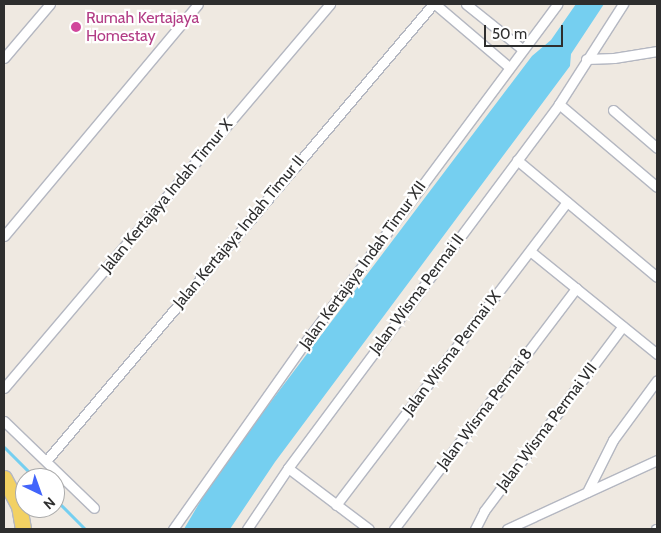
<!DOCTYPE html>
<style>
body{margin:0}
#map{position:relative;width:661px;height:533px;overflow:hidden;background:#efe9e1;font-family:Cabin,sans-serif}
div>[style]{position:absolute}
.water>*{inset:0;background:#75cff0}
.stream>*{height:3px;margin:-1.5px;padding:0 1.5px;transform-origin:1.5px;border-radius:1.5px;background:#75cff0}
.roads{filter:drop-shadow(1px 0 #b4b7c1) drop-shadow(-1px 0 #b4b7c1) drop-shadow(0 1px #b4b7c1) drop-shadow(0 -1px #b4b7c1)}
.minor>*{height:9px;margin:-4.5px;padding:0 4.5px;transform-origin:4.5px;border-radius:4.5px;background:#fff}
.primary>*{height:15px;margin:-7.5px;padding:0 7.5px;transform-origin:7.5px;border-radius:7.5px;background:#f2d163}
.dots>*{width:14px;height:14px;translate:-50% -50%;box-sizing:border-box;border:2px solid #fff;border-radius:50%}
span{translate:-50% -50%;white-space:nowrap;text-align:center;line-height:1.15;-webkit-text-stroke:4.5px #fff;paint-order:stroke}
.hotel-label{font-size:16px;color:#b23c85}
.left{translate:0 -50%;text-align:left}
.street-label{font-size:16px;color:#2e2e2e}
.frame{position:absolute;inset:0;border:5px solid #2e2e2e;pointer-events:none}
.north{position:absolute;left:15px;top:468px;width:50px;height:50px;box-sizing:border-box;background:#fff;border:1px solid #ababab;border-radius:50%;rotate:138deg;font-size:14px;font-weight:700;line-height:20px;text-align:center;color:#2e2e2e}
.north::after{content:'';display:block;margin:auto;width:18px;height:22px;background:#4264fb;clip-path:polygon(50% 0,100% 100%,50% 72%,0 100%)}
.scale{position:absolute;left:484px;top:25px;width:79px;height:22px;box-sizing:border-box;border:2px solid #2e2e2e;border-top:0;padding-left:6px;font-size:15px;line-height:18px;white-space:nowrap;color:#2e2e2e;-webkit-text-stroke:4px #fff;paint-order:stroke}
</style>
<div id="map">
<div class="water">
<i style="clip-path:polygon(576px 4px,604px 4px,571px 54px,570px 66px,275px 462px,230px 529px,184px 529px,217px 473px,532px 56px,551px 40px)"></i>
</div>
<div class="stream">
<i style="left:4px;top:447px;width:44px;rotate:45deg"></i>
<i style="left:55px;top:499px;width:42px;rotate:45deg"></i>
</div>
<div class="roads">
<div class="minor">
<i style="left:435px;top:4px;width:97px;rotate:40.4deg"></i>
<i style="left:466px;top:4px;width:72px;rotate:38.8deg"></i>
<i style="left:4px;top:58px;width:71px;rotate:-49.6deg"></i>
<i style="left:586px;top:59px;width:28px;rotate:-2deg"></i>
<i style="left:614px;top:58px;width:44px;rotate:-9.2deg"></i>
<i style="left:559px;top:104px;width:128px;rotate:40.3deg"></i>
<i style="left:613px;top:110px;width:58px;rotate:40.8deg"></i>
<i style="left:517px;top:160px;width:182px;rotate:39.9deg"></i>
<i style="left:4px;top:236px;width:302px;rotate:-50.1deg"></i>
<i style="left:530px;top:251px;width:164px;rotate:39deg"></i>
<i style="left:4px;top:388px;width:504px;rotate:-49.67deg"></i>
<i style="left:4px;top:421px;width:125px;rotate:44deg"></i>
<i style="left:46px;top:461px;width:599px;rotate:-49.74deg"></i>
<i style="left:288px;top:468px;width:101px;rotate:37deg"></i>
<i style="left:587px;top:492px;width:58px;rotate:-63.4deg"></i>
<i style="left:613px;top:440px;width:74px;rotate:-53.7deg"></i>
<i style="left:336px;top:505px;width:381px;rotate:-52.7deg"></i>
<i style="left:173px;top:529px;width:232px;rotate:-54.7deg"></i>
<i style="left:307px;top:340px;width:419px;rotate:-53.3deg"></i>
<i style="left:247px;top:529px;width:73px;rotate:-56.1deg"></i>
<i style="left:288px;top:468px;width:454px;rotate:-53.3deg"></i>
<i style="left:559px;top:104px;width:119px;rotate:-57.4deg"></i>
<i style="left:394px;top:529px;width:302px;rotate:-52.9deg"></i>
<i style="left:475px;top:529px;width:20px;rotate:-63deg"></i>
<i style="left:484px;top:511px;width:231px;rotate:-53.1deg"></i>
<i style="left:507px;top:529px;width:165px;rotate:-24.7deg"></i>
<i style="left:656px;top:529px;width:1px"></i>
</div>
<div class="primary">
<i style="left:4px;top:478px;width:32px;rotate:62deg"></i>
<i style="left:19px;top:506px;width:23px;rotate:80deg"></i>
</div>
</div>
<div class="dots">
<i style="left:76px;top:27px;background:#d1479c"></i>
</div>
<div class="hotel-label">
<span class="left" style="left:86px;top:27px">Rumah Kertajaya<br>Homestay</span>
</div>
<div class="street-label">
<span style="left:167px;top:196px;rotate:-50deg">Jalan Kertajaya Indah Timur X</span>
<span style="left:239px;top:232px;rotate:-50deg">Jalan Kertajaya Indah Timur II</span>
<span style="left:363px;top:265px;rotate:-54deg">Jalan Kertajaya Indah Timur XII</span>
<span style="left:417px;top:294px;rotate:-53deg">Jalan Wisma Permai II</span>
<span style="left:452px;top:353px;rotate:-53deg">Jalan Wisma Permai IX</span>
<span style="left:485px;top:409px;rotate:-53deg">Jalan Wisma Permai 8</span>
<span style="left:547px;top:427px;rotate:-53deg">Jalan Wisma Permai VII</span>
</div>
<div class="frame"></div>
<div class="north">N</div>
<div class="scale">50 m</div>
</div>
